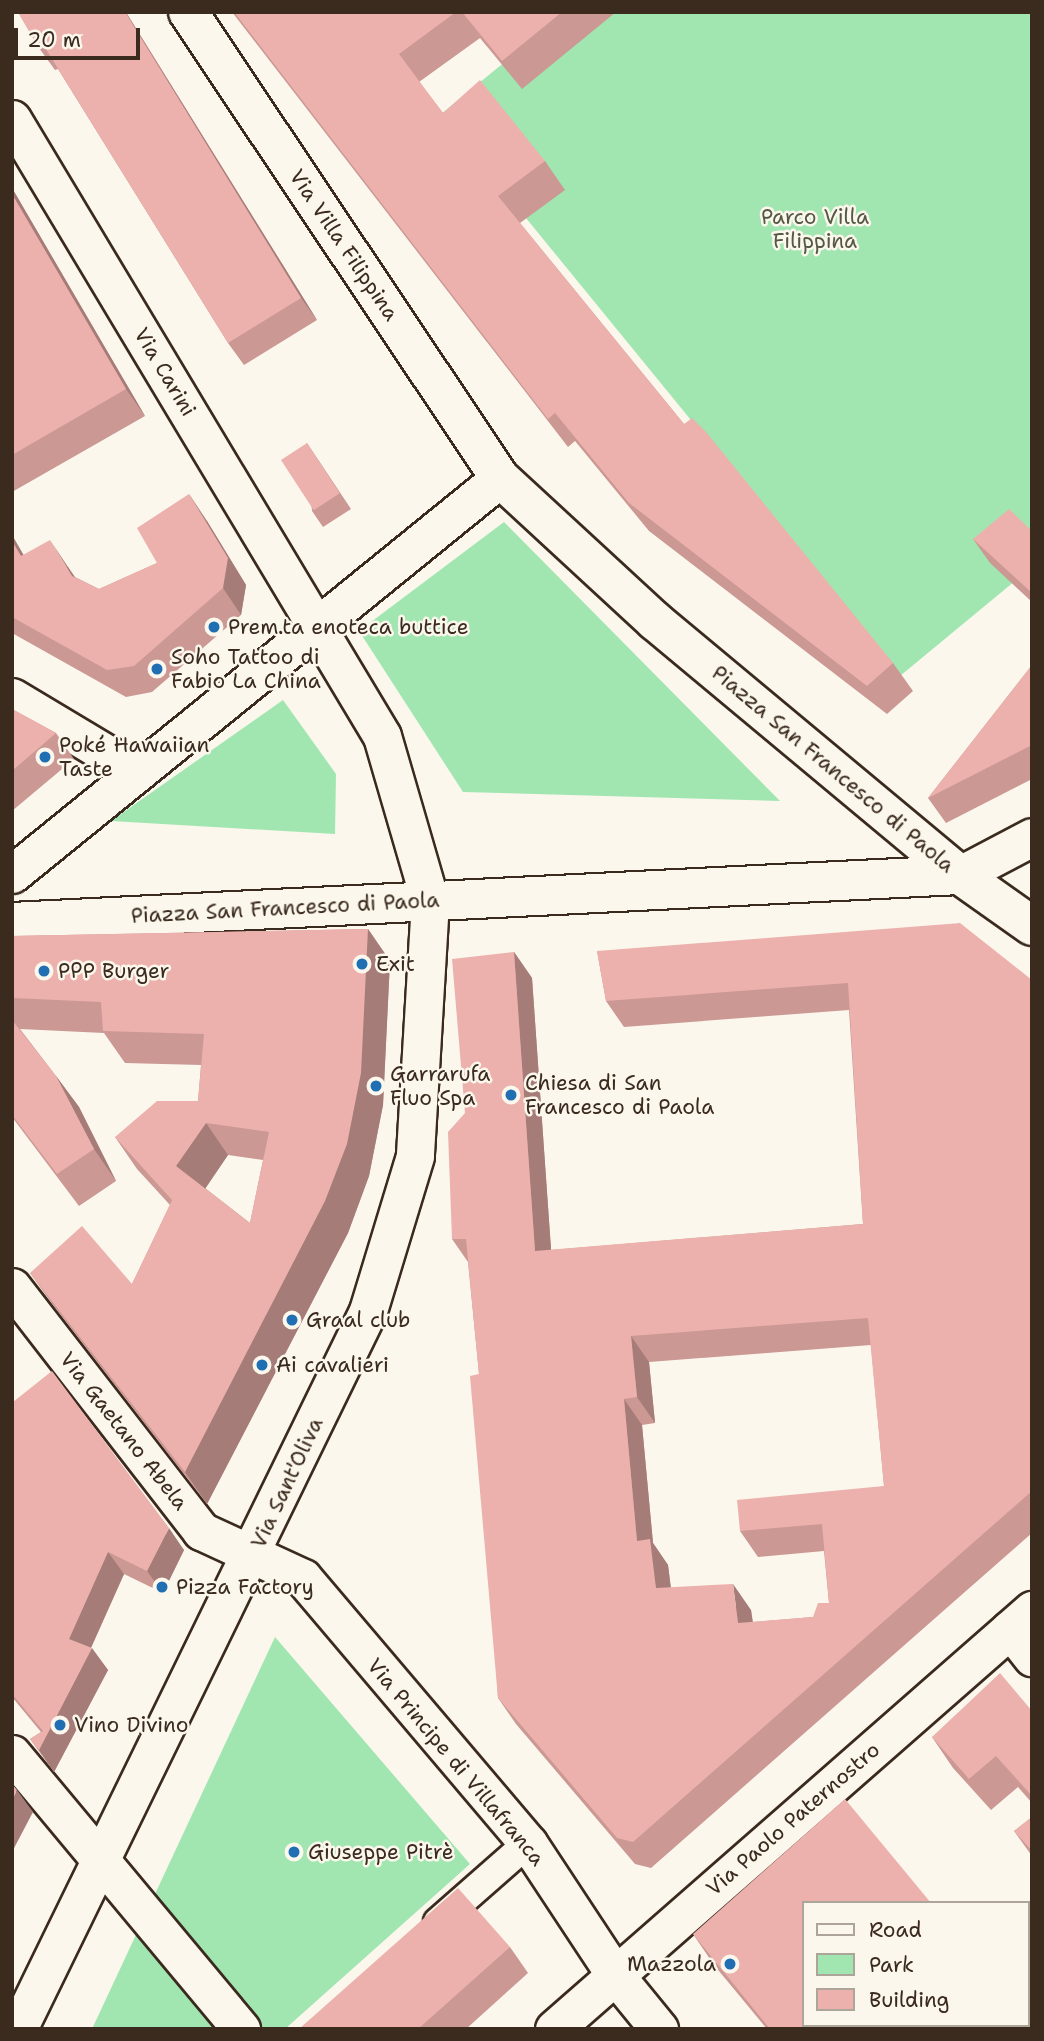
<!DOCTYPE html>
<meta charset="utf-8">
<style>
body{margin:0}
#map{position:relative;width:1044px;height:2041px;overflow:hidden;background:#fbf7ec;font-family:"Shantell Sans",sans-serif}
div>[style]{position:absolute}
.green>*{inset:0;background:#a1e6b1}
.roads{filter:drop-shadow(2px 0 #3b2a1e) drop-shadow(-2px 0 #3b2a1e) drop-shadow(0 2px #3b2a1e) drop-shadow(0 -2px #3b2a1e)}
.pedestrian>*{height:28px;margin:-14px;padding:0 14px;transform-origin:14px;border-radius:14px;background:#fbf7ec}
.minor>*{height:37px;margin:-18.5px;padding:0 18.5px;transform-origin:18.5px;border-radius:18.5px;background:#fbf7ec}
.tertiary>*{height:38px;margin:-19px;padding:0 19px;transform-origin:19px;border-radius:19px;background:#fbf7ec}
.wall>*{inset:0;background:#cb9894}
.shaded-wall>*{inset:0;background:#a57c78}
.building>*{inset:0;background:#ecb1ac;transform-origin:0 0}
.dots>*{width:19px;height:19px;translate:-50% -50%;box-sizing:border-box;border:4px solid #fbf7ec;border-radius:50%}
span{translate:-50% -50%;white-space:nowrap;text-align:center;line-height:1.15;-webkit-text-stroke:5px #fbf7ec;paint-order:stroke}
.park-label{font-size:21px;color:#545943}
.street-label{font-size:21px;color:#3b2a1e}
.poi-label{font-size:21px;color:#3b2a1e}
.left{translate:0 -50%;text-align:left}
.right{translate:-100% -50%;text-align:right}
.frame{position:absolute;inset:0;border:14px solid #3b2a1e;pointer-events:none}
.legend{position:absolute;left:802px;top:1901px;width:228px;height:126px;box-sizing:border-box;background:#fbf7ec;border:2px solid #aea59a;margin:0;padding:9px 12px;list-style:none;font-size:21px;color:#3b2a1e}
.legend li{display:flex;align-items:center;gap:14px;height:35px}
.legend b{width:35px;border:2px solid #aea59a}
.scale{position:absolute;left:14px;top:28px;width:126px;height:32px;box-sizing:border-box;border:4px solid #3b2a1e;border-top:0;padding-left:9px;font-size:21px;line-height:24px;white-space:nowrap;color:#3b2a1e;-webkit-text-stroke:5px #fbf7ec;paint-order:stroke}
</style>
<div id="map">
<div class="green">
<i style="clip-path:polygon(566px 12px,1032px 12px,1032px 567px,900px 676px,441px 114px)"></i>
<i style="clip-path:polygon(504px 522px,780px 801px,463px 792px,359px 631px)"></i>
<i style="clip-path:polygon(283px 700px,336px 774px,335px 834px,111px 821px)"></i>
<i style="clip-path:polygon(275px 1637px,470px 1864px,285px 2029px,92px 2029px)"></i>
</div>
<div class="roads">
<div class="pedestrian">
<i style="left:438px;top:1922px;width:120px;rotate:-41.3deg"></i>
</div>
<div class="minor">
<i style="left:12px;top:119px;width:719px;rotate:59.05deg"></i>
<i style="left:382px;top:736px;width:172px;rotate:73.8deg"></i>
<i style="left:430px;top:901px;width:255px;rotate:93.4deg"></i>
<i style="left:415px;top:1156px;width:162px;rotate:106.9deg"></i>
<i style="left:368px;top:1311px;width:799px;rotate:115.99deg"></i>
<i style="left:12px;top:697px;width:146px;rotate:31deg"></i>
<i style="left:12px;top:874px;width:628px;rotate:-39.06deg"></i>
<i style="left:960px;top:875px;width:81px;rotate:-27.8deg"></i>
<i style="left:12px;top:1287px;width:309px;rotate:52.2deg"></i>
<i style="left:201px;top:1531px;width:112px;rotate:24.7deg"></i>
<i style="left:303px;top:1578px;width:348px;rotate:49.7deg"></i>
<i style="left:528px;top:1843px;width:158px;rotate:56.6deg"></i>
<i style="left:615px;top:1975px;width:70px;rotate:50.8deg"></i>
<i style="left:1010px;top:1629px;width:36px;rotate:52deg"></i>
<i style="left:12px;top:1754px;width:358px;rotate:50.2deg"></i>
<i style="left:554px;top:2029px;width:636px;rotate:-41.24deg"></i>
</div>
<div class="tertiary">
<i style="left:188px;top:12px;width:561px;rotate:56.2deg"></i>
<i style="left:500px;top:478px;width:211px;rotate:42.7deg"></i>
<i style="left:655px;top:621px;width:397px;rotate:39.8deg"></i>
<i style="left:960px;top:875px;width:88px;rotate:35.3deg"></i>
<i style="left:12px;top:922px;width:949px;rotate:-2.84deg"></i>
</div>
</div>
<div class="wall">
<i style="clip-path:polygon(18px 12px,126px 12px,317px 320px,244px 365px,228px 343px,58px 69px,55px 70px,39px 48px)"></i>
<i style="clip-path:polygon(232px 12px,616px 12px,522px 89px,480px 38px,419px 82px,443px 113px,545px 161px,565px 190px,520px 223px,684px 424px,893px 663px,913px 691px,887px 714px,649px 531px,575px 441px,568px 447px)"></i>
<i style="clip-path:polygon(12px 188px,145px 416px,12px 492px)"></i>
<i style="clip-path:polygon(307px 443px,351px 509px,323px 527px,312px 511px)"></i>
<i style="clip-path:polygon(207px 521px,246px 585px,241px 615px,152px 692px,126px 697px,12px 633px,12px 535px,23px 555px,68px 567px,75px 577px,99px 589px,157px 563px)"></i>
<i style="clip-path:polygon(1032px 531px,1032px 602px,990px 563px,973px 539px)"></i>
<i style="clip-path:polygon(1032px 665px,1032px 779px,946px 823px,928px 798px)"></i>
<i style="clip-path:polygon(12px 709px,56px 733px,74px 759px,12px 811px)"></i>
<i style="clip-path:polygon(evenodd,368px 929px,390px 961px,383px 1105px,369px 1176px,348px 1233px,207px 1504px,53px 1305px,30px 1273px,132px 1284px,170px 1205px,137px 1169px,115px 1137px,198px 1101px,201px 1065px,125px 1063px,104px 1033px,20px 1029px,56px 1076px,79px 1107px,116px 1181px,79px 1206px,12px 1117px,12px 936px,368px 929px,228px 1155px,263px 1160px,250px 1223px,205px 1188px,228px 1155px)"></i>
<i style="clip-path:polygon(evenodd,597px 951px,1032px 980px,1032px 1533px,651px 1868px,635px 1864px,516px 1724px,498px 1698px,479px 1374px,468px 1262px,452px 1239px,514px 952px,532px 978px,551px 1250px,863px 1224px,849px 1010px,624px 1027px,606px 1001px,597px 951px,871px 1345px,884px 1486px,740px 1531px,758px 1557px,824px 1551px,829px 1603px,813px 1617px,753px 1622px,751px 1610px,671px 1588px,668px 1565px,653px 1543px,642px 1425px,655px 1423px,649px 1362px,871px 1345px)"></i>
<i style="clip-path:polygon(12px 1401px,184px 1550px,163px 1593px,124px 1574px,91px 1648px,108px 1670px,54px 1772px,30px 1739px,41px 1732px,12px 1697px)"></i>
<i style="clip-path:polygon(1032px 1711px,1032px 1803px,1018px 1787px,991px 1810px,953px 1768px,932px 1737px)"></i>
<i style="clip-path:polygon(1032px 1817px,1032px 1856px,1014px 1831px)"></i>
<i style="clip-path:polygon(804px 1903px,804px 2025px,1028px 2025px,1028px 1912px,1032px 1909px,1032px 2029px,767px 2029px,714px 1965px,693px 1934px)"></i>
<i style="clip-path:polygon(510px 1947px,528px 1973px,466px 2029px,299px 2029px)"></i>
</div>
<div class="shaded-wall">
<i style="clip-path:polygon(125px 12px,133px 24px,317px 320px,301px 298px)"></i>
<i style="clip-path:polygon(12px 188px,145px 416px,126px 389px,12px 194px)"></i>
<i style="clip-path:polygon(189px 494px,207px 521px,246px 585px,241px 615px,223px 588px)"></i>
<i style="clip-path:polygon(12px 535px,40px 583px,21px 556px,12px 541px)"></i>
<i style="clip-path:polygon(50px 540px,68px 567px,91px 602px,72px 576px)"></i>
<i style="clip-path:polygon(368px 929px,390px 961px,383px 1105px,369px 1176px,348px 1233px,207px 1504px,185px 1472px)"></i>
<i style="clip-path:polygon(514px 952px,532px 978px,553px 1277px,535px 1251px)"></i>
<i style="clip-path:polygon(56px 1076px,79px 1107px,116px 1181px,94px 1149px)"></i>
<i style="clip-path:polygon(206px 1123px,228px 1155px,199px 1198px,176px 1166px)"></i>
<i style="clip-path:polygon(631px 1336px,649px 1362px,655px 1423px,637px 1397px)"></i>
<i style="clip-path:polygon(624px 1399px,642px 1425px,653px 1543px,668px 1565px,674px 1614px,656px 1588px,637px 1541px)"></i>
<i style="clip-path:polygon(169px 1528px,184px 1550px,163px 1593px,147px 1571px)"></i>
<i style="clip-path:polygon(108px 1552px,124px 1574px,85px 1661px,69px 1639px)"></i>
<i style="clip-path:polygon(733px 1584px,751px 1610px,756px 1649px,738px 1623px)"></i>
<i style="clip-path:polygon(92px 1648px,108px 1670px,54px 1772px,39px 1750px)"></i>
<i style="clip-path:polygon(17px 1790px,33px 1812px,12px 1852px,12px 1800px)"></i>
</div>
<div class="building">
<i style="clip-path:polygon(18px 12px,125px 12px,301px 298px,228px 343px,44px 46px,39px 48px)"></i>
<i style="clip-path:polygon(234px 12px,456px 12px,399px 54px,443px 113px,480px 80px,545px 161px,498px 196px,684px 424px,692px 418px,706px 432px,893px 663px,867px 686px,629px 503px,555px 413px,548px 419px)"></i>
<i style="clip-path:polygon(462px 12px,562px 12px,502px 61px)"></i>
<i style="clip-path:polygon(12px 194px,126px 389px,12px 455px)"></i>
<i style="left:307px;top:443px;width:60px;height:31px;rotate:57deg"></i>
<i style="clip-path:polygon(189px 494px,228px 558px,223px 588px,134px 666px,107px 670px,12px 617px,12px 541px,21px 556px,50px 540px,72px 576px,99px 589px,157px 563px,137px 528px)"></i>
<i style="clip-path:polygon(1009px 509px,1032px 531px,1032px 593px,973px 539px)"></i>
<i style="clip-path:polygon(1032px 665px,1032px 745px,928px 798px)"></i>
<i style="clip-path:polygon(12px 709px,56px 733px,12px 771px)"></i>
<i style="clip-path:polygon(evenodd,960px 923px,1032px 980px,1032px 1491px,633px 1842px,617px 1838px,498px 1698px,470px 1376px,479px 1374px,466px 1239px,452px 1239px,448px 1132px,465px 1113px,452px 959px,514px 952px,535px 1251px,863px 1224px,848px 983px,606px 1001px,597px 951px,960px 923px,868px 1318px,884px 1486px,737px 1500px,740px 1531px,822px 1524px,829px 1603px,818px 1603px,813px 1617px,738px 1623px,733px 1584px,656px 1588px,650px 1539px,637px 1541px,624px 1399px,637px 1397px,631px 1336px,868px 1318px)"></i>
<i style="clip-path:polygon(evenodd,368px 929px,361px 1073px,347px 1144px,325px 1201px,185px 1472px,30px 1273px,82px 1226px,132px 1284px,172px 1200px,115px 1137px,157px 1101px,198px 1101px,204px 1034px,103px 1031px,101px 1002px,12px 998px,12px 936px,368px 929px,206px 1123px,269px 1132px,250px 1223px,176px 1166px,206px 1123px)"></i>
<i style="clip-path:polygon(12px 1020px,56px 1076px,94px 1149px,57px 1174px,12px 1115px)"></i>
<i style="clip-path:polygon(52px 1371px,169px 1528px,147px 1571px,108px 1552px,69px 1639px,92px 1648px,39px 1750px,30px 1739px,43px 1731px,12px 1694px,12px 1401px,13px 1402px)"></i>
<i style="clip-path:polygon(1000px 1673px,1032px 1711px,1032px 1796px,996px 1756px,969px 1779px,932px 1737px)"></i>
<i style="clip-path:polygon(12px 1784px,17px 1790px,12px 1800px)"></i>
<i style="clip-path:polygon(845px 1799px,931px 1903px,804px 1903px,804px 2025px,989px 2025px,985px 2029px,770px 2029px,693px 1934px)"></i>
<i style="clip-path:polygon(1032px 1817px,1032px 1851px,1014px 1831px)"></i>
<i style="clip-path:polygon(458px 1888px,510px 1947px,418px 2029px,299px 2029px)"></i>
<i style="left:1032px;top:1909px;width:79px;height:5px;rotate:90deg"></i>
</div>
<div class="dots">
<i style="left:214px;top:627px;background:#1f6fb2"></i>
<i style="left:157px;top:669px;background:#1f6fb2"></i>
<i style="left:45px;top:757px;background:#1f6fb2"></i>
<i style="left:362px;top:964px;background:#1f6fb2"></i>
<i style="left:44px;top:971px;background:#1f6fb2"></i>
<i style="left:376px;top:1086px;background:#1f6fb2"></i>
<i style="left:511px;top:1095px;background:#1f6fb2"></i>
<i style="left:292px;top:1320px;background:#1f6fb2"></i>
<i style="left:262px;top:1365px;background:#1f6fb2"></i>
<i style="left:162px;top:1587px;background:#1f6fb2"></i>
<i style="left:60px;top:1725px;background:#1f6fb2"></i>
<i style="left:294px;top:1852px;background:#1f6fb2"></i>
<i style="left:730px;top:1964px;background:#1f6fb2"></i>
</div>
<div class="park-label">
<span style="left:815px;top:229px">Parco Villa<br>Filippina</span>
</div>
<div class="street-label">
<span style="left:344px;top:245px;rotate:56deg">Via Villa Filippina</span>
<span style="left:165px;top:372px;rotate:59deg">Via Carini</span>
<span style="left:833px;top:769px;rotate:40deg">Piazza San Francesco di Paola</span>
<span style="left:285px;top:908px;rotate:-3deg">Piazza San Francesco di Paola</span>
<span style="left:124px;top:1431px;rotate:52deg">Via Gaetano Abela</span>
<span style="left:287px;top:1483px;rotate:-65deg">Via Sant'Oliva</span>
<span style="left:456px;top:1762px;rotate:50deg">Via Principe di Villafranca</span>
<span style="left:793px;top:1819px;rotate:-41deg">Via Paolo Paternostro</span>
</div>
<div class="poi-label">
<span class="left" style="left:228px;top:627px">Prem.ta enoteca buttice</span>
<span class="left" style="left:171px;top:669px">Soho Tattoo di<br>Fabio La China</span>
<span class="left" style="left:59px;top:757px">Poké Hawaiian<br>Taste</span>
<span class="left" style="left:376px;top:964px">Exit</span>
<span class="left" style="left:58px;top:971px">PPP Burger</span>
<span class="left" style="left:390px;top:1086px">Garrarufa<br>Fluo Spa</span>
<span class="left" style="left:525px;top:1095px">Chiesa di San<br>Francesco di Paola</span>
<span class="left" style="left:306px;top:1320px">Graal club</span>
<span class="left" style="left:276px;top:1365px">Ai cavalieri</span>
<span class="left" style="left:176px;top:1587px">Pizza Factory</span>
<span class="left" style="left:74px;top:1725px">Vino Divino</span>
<span class="left" style="left:308px;top:1852px">Giuseppe Pitrè</span>
<span class="right" style="left:716px;top:1964px">Mazzola</span>
</div>
<div class="frame"></div>
<ul class="legend">
<li><b style="height:9px;background:#fbf7ec"></b>Road</li>
<li><b style="height:19px;background:#a1e6b1"></b>Park</li>
<li><b style="height:19px;background:#ecb1ac"></b>Building</li>
</ul>
<div class="scale">20 m</div>
</div>
